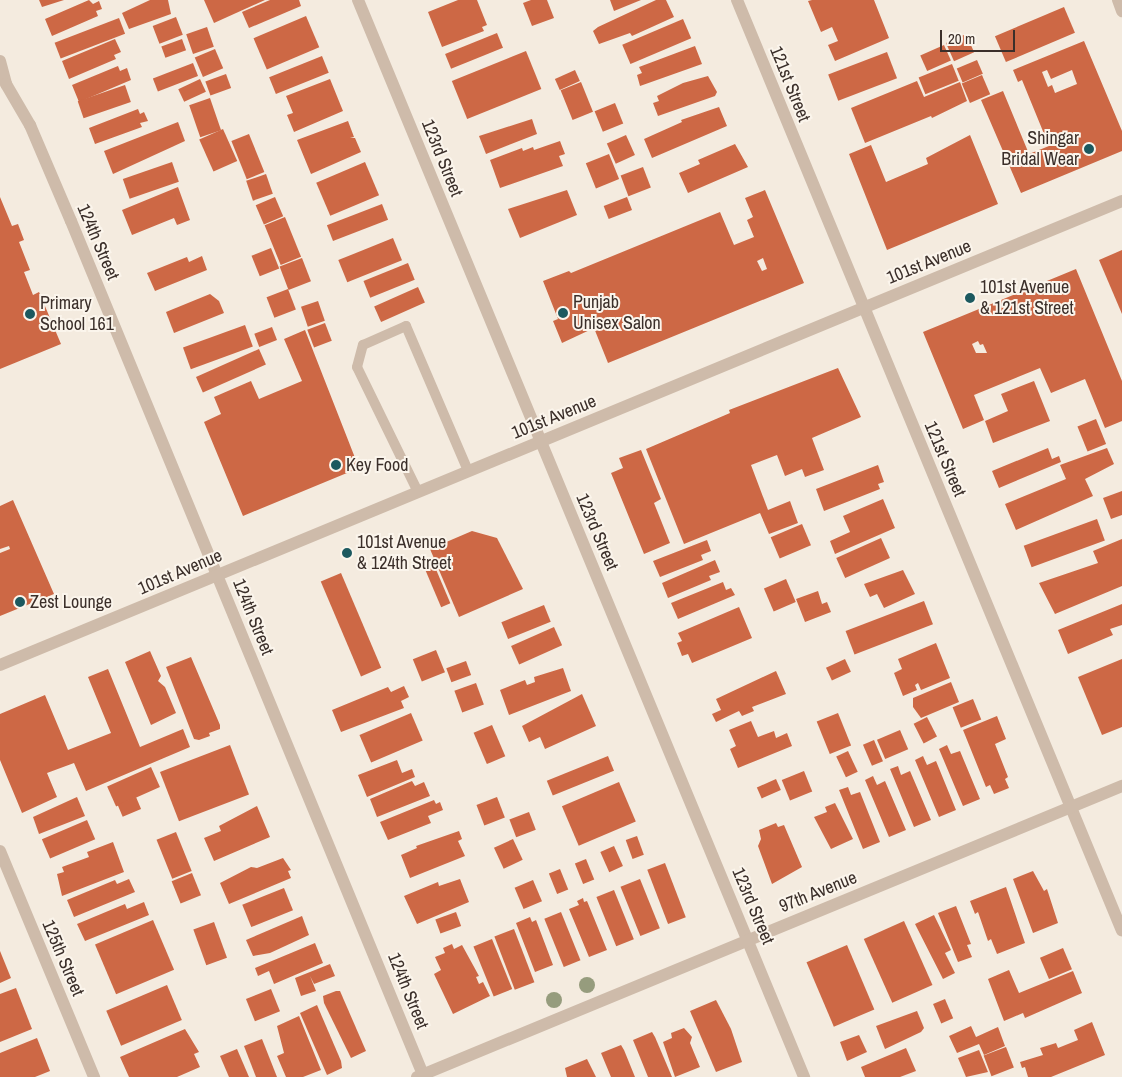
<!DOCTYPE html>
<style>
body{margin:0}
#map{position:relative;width:1122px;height:1077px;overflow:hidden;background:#f4ebdf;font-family:"Archivo Narrow",sans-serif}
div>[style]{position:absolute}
.building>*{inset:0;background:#cd6845;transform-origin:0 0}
.lane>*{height:10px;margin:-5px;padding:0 5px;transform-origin:5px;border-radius:5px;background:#cebbaa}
.street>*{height:12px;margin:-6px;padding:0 6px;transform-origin:6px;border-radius:6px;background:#cebbaa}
.trees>*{width:16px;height:16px;margin:-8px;border-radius:50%;background:#969c7d}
.dots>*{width:14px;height:14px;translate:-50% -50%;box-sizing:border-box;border:2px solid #fbf5ec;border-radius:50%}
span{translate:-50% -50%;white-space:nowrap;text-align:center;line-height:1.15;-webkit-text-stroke:4px #fbf5ec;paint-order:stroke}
.street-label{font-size:18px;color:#3b2f2a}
.poi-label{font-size:18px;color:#3b2f2a}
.right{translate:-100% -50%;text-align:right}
.left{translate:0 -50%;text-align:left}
.scale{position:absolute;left:940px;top:30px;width:75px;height:22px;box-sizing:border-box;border:2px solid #3b2f2a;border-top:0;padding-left:6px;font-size:15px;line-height:18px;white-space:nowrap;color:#3b2f2a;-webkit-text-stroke:4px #fbf5ec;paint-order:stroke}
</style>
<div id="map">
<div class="building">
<i style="clip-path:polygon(39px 0,64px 0,42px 7px)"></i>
<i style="clip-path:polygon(89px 0,93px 4px,99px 1px,102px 9px,96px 11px,98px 16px,52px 36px,45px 19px)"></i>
<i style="clip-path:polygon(150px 0,168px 0,171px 14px,129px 29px,122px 13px)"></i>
<i style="clip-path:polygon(204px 0,265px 0,214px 23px)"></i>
<i style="clip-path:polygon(270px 0,299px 0,301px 6px,249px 28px,242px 12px)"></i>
<i style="clip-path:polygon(458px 0,477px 0,487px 25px,482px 27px,484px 31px,442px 47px,428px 12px)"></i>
<i style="clip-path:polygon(531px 0,547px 0,554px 18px,532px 26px,523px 3px)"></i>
<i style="clip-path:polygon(610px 0,641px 0,614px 11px)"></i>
<i style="clip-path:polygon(656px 0,666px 0,674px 17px,632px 36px,630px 33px,599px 44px,593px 31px,598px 27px)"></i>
<i style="clip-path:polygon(812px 0,874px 0,889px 38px,835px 61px,828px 45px,838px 41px,832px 27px,821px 32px,808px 1px)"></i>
<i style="left:1064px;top:7px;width:28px;height:75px;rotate:67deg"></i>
<i style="left:306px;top:16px;width:34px;height:57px;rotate:67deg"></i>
<i style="left:176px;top:17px;width:19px;height:25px;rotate:69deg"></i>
<i style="left:119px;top:18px;width:17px;height:69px;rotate:69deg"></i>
<i style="left:683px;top:19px;width:21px;height:66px;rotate:67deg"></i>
<i style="left:207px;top:27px;width:21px;height:22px;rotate:71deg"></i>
<i style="left:497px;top:33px;width:16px;height:56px;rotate:68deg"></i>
<i style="left:966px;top:34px;width:20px;height:22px;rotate:66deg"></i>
<i style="clip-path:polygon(115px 39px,121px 52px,114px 55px,116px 59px,69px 79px,62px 61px)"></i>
<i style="left:182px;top:39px;width:12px;height:22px;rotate:70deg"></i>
<i style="clip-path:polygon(evenodd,1084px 41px,1122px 131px,1122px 151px,1021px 193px,981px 100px,1003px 91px,1029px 154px,1049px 146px,1022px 80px,1018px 82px,1013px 70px,1084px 41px,1047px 70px,1051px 79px,1072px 70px,1077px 84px,1055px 93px,1052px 85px,1048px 87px,1042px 72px,1047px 70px)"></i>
<i style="left:944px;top:45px;width:17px;height:26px;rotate:66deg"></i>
<i style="clip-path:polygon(695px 46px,702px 64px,640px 86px,637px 75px,642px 73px,639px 67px)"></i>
<i style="left:215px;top:49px;width:21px;height:22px;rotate:67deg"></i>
<i style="left:526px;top:51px;width:41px;height:80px;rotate:68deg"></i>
<i style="left:887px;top:52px;width:28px;height:63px;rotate:69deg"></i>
<i style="left:322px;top:56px;width:18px;height:57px;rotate:68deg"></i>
<i style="left:977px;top:60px;width:15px;height:22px;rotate:67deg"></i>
<i style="left:193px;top:63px;width:14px;height:43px;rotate:69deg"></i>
<i style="left:952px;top:64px;width:18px;height:36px;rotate:68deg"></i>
<i style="clip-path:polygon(118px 66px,120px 71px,127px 68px,131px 80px,79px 102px,72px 85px)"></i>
<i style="left:575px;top:70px;width:12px;height:22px;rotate:66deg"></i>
<i style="left:226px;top:74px;width:15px;height:22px;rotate:70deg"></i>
<i style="left:982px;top:75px;width:21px;height:22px;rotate:67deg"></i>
<i style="clip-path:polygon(708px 76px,717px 92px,715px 96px,658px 116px,653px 103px,659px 101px,657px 96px,683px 83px)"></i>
<i style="left:200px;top:79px;width:14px;height:24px;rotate:65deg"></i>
<i style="clip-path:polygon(330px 79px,343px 111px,294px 132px,287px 115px,293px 113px,286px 96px)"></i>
<i style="clip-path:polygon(917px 81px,924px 97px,960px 82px,967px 101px,932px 118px,931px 116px,865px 143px,851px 108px)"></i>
<i style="left:581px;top:82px;width:32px;height:22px;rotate:68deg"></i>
<i style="left:125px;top:85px;width:18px;height:50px;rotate:71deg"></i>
<i style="left:210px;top:98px;width:34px;height:22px;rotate:71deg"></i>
<i style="left:615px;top:103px;width:22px;height:22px;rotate:68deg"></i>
<i style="clip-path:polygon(719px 107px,727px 126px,652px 158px,644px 139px,682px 122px,681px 120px)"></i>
<i style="clip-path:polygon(138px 109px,140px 114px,144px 112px,148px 121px,140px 123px,142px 127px,95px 144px,89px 128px)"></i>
<i style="clip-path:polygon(532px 119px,537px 134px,486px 154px,479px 136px)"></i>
<i style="clip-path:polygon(348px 121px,354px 137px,350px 138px,355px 138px,361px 152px,311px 174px,297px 140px)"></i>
<i style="clip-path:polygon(178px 122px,185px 141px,113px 174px,104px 151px)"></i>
<i style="left:223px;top:129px;width:35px;height:26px;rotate:66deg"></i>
<i style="left:249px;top:134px;width:41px;height:19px;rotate:68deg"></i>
<i style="left:626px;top:135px;width:22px;height:21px;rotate:66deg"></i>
<i style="clip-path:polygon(970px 135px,998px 204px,887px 250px,849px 154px,871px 145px,886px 182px,928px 164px,926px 158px)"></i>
<i style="clip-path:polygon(560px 141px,565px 154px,559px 156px,563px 166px,500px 188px,490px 160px,522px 148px,523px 151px,533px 147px,534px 150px)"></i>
<i style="clip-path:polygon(735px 144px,748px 167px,688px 193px,679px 173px,700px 164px,698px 160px)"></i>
<i style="left:609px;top:154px;width:27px;height:25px;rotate:68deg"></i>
<i style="left:172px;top:162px;width:21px;height:52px;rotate:71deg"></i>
<i style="left:365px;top:162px;width:36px;height:53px;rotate:67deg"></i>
<i style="left:643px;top:167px;width:22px;height:24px;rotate:69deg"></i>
<i style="left:266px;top:174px;width:21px;height:21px;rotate:71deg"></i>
<i style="clip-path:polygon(178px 187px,190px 220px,177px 225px,174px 218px,132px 235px,122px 210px)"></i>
<i style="clip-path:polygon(567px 190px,577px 215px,520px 238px,508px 209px)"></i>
<i style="clip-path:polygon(evenodd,765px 190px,804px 283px,608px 363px,594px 328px,562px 343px,553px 321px,558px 319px,543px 281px,569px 271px,571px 273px,720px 212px,734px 245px,754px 237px,747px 220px,753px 217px,745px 198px,765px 190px,763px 258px,767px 269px,762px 271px,757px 261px,763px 258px)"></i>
<i style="clip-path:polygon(0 197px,12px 226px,18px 224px,24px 240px,19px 242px,30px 270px,24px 272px,33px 295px,39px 292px,61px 344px,0 369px)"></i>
<i style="left:275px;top:197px;width:21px;height:21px;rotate:67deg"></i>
<i style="left:627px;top:197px;width:14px;height:25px;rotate:69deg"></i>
<i style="left:382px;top:204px;width:17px;height:59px;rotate:69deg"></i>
<i style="left:285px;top:217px;width:43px;height:22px;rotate:68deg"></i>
<i style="left:393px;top:238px;width:24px;height:59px;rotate:68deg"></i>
<i style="left:271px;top:248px;width:22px;height:21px;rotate:68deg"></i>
<i style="clip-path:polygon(1122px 250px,1122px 314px,1099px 260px)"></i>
<i style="clip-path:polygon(202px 256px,207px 270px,155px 291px,147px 273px,187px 257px,189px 262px)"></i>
<i style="left:302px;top:258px;width:25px;height:24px;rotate:69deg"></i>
<i style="left:408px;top:263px;width:18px;height:48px;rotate:68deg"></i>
<i style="clip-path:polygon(evenodd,1076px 269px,1122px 381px,1122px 421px,1105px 428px,1085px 379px,1051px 393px,1040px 368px,974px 395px,984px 420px,963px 429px,923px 332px,1076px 269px,978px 341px,980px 345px,983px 344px,987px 353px,976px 353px,972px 344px,978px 341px)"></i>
<i style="left:418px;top:287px;width:17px;height:48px;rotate:66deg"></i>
<i style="left:288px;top:289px;width:22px;height:23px;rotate:69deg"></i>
<i style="clip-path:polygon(210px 294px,219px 301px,224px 313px,174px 333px,166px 312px)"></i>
<i style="left:318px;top:301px;width:21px;height:18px;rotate:71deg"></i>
<i style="left:325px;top:323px;width:19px;height:19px;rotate:69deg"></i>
<i style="left:245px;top:325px;width:23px;height:66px;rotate:70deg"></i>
<i style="left:272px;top:327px;width:14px;height:19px;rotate:69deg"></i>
<i style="clip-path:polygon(305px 330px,359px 468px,243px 516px,204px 422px,221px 414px,214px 397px,251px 381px,259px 399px,302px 381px,284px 339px)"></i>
<i style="left:259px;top:349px;width:17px;height:69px;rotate:66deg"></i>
<i style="clip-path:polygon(838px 368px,861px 417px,812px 438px,824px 470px,805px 477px,802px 469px,785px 476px,777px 455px,751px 465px,768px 510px,790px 501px,798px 523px,769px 534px,760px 513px,684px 544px,646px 449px,730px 413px,729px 410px)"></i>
<i style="clip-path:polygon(1034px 381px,1050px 421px,993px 443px,985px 421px,1008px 411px,1001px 394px)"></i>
<i style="left:1096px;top:419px;width:27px;height:20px;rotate:68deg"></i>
<i style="clip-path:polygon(1048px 448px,1052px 459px,1059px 456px,1061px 462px,999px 488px,992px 471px)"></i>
<i style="clip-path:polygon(1107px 448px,1114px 464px,1085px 479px,1093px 496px,1016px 530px,1005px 504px,1066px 479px,1060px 465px)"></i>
<i style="clip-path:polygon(641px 450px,661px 499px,654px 503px,670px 543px,644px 554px,611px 473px,623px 468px,619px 458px)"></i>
<i style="clip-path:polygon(878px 465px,884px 482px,878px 484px,880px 489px,824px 511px,816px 489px)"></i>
<i style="clip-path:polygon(1122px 491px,1122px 515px,1111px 519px,1103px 498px)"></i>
<i style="clip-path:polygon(883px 499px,895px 528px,835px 554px,830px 541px,850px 532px,843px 516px)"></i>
<i style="clip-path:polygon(13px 500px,54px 594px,0 616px,0 553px,10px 549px,9px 546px,0 549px,0 506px)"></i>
<i style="left:1097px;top:519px;width:23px;height:78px;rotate:70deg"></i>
<i style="left:802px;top:524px;width:23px;height:34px;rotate:67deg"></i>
<i style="clip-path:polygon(472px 531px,497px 538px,523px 589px,459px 617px,430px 549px)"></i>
<i style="left:881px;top:538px;width:22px;height:49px;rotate:66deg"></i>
<i style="clip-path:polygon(1122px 539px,1122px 586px,1055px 614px,1039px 583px,1098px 563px,1093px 551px)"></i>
<i style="clip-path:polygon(707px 540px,711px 551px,701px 555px,703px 560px,660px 577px,653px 561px)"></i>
<i style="left:432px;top:560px;width:47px;height:10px;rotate:67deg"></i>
<i style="clip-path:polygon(715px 560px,720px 572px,709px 576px,711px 580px,668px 598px,662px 583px)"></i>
<i style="clip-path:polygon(903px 570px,915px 594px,884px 608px,877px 594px,870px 597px,864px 584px)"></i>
<i style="left:341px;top:573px;width:103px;height:22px;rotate:67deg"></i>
<i style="left:786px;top:579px;width:25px;height:24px;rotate:67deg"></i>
<i style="clip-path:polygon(723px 582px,726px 590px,731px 588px,735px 595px,678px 619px,671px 603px)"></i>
<i style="clip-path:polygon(818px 591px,822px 604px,827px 602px,831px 612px,805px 622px,796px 599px)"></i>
<i style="left:924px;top:601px;width:25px;height:84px;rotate:69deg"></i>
<i style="clip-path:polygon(1122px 604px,1122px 625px,1110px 629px,1113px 635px,1068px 654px,1058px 630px)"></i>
<i style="left:544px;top:605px;width:18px;height:46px;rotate:68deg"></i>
<i style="clip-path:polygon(739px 607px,752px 638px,692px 663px,688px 654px,682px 656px,677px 643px,682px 641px,678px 633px)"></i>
<i style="left:554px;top:627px;width:20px;height:47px;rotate:66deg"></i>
<i style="clip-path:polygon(936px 643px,950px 678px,921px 690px,918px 683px,915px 685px,917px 690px,903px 696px,894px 673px,902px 669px,898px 659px)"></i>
<i style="left:436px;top:650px;width:24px;height:25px;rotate:68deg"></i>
<i style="clip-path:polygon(150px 651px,161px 676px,158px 681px,165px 687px,176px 713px,151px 725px,125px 662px)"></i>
<i style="clip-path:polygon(191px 657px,220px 725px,220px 729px,209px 733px,210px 736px,199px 740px,194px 739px,166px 667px)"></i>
<i style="left:845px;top:659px;width:14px;height:21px;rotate:65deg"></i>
<i style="clip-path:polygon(1122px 659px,1122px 727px,1102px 735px,1078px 677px)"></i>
<i style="left:466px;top:661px;width:15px;height:21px;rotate:70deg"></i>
<i style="clip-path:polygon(563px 668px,571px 691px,509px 715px,500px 690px,525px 680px,527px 685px,535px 682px,534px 677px)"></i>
<i style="clip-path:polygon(108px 669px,140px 747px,183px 729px,190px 747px,86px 791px,74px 763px,47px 773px,57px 797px,22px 813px,0 760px,0 714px,45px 695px,68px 750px,111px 733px,88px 677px)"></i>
<i style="clip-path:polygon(776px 671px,786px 694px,752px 707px,754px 711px,742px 716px,739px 711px,716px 722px,712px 714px,721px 710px,716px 699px)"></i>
<i style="clip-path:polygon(951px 682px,959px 702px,921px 718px,913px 707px,913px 698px)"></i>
<i style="left:476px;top:683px;width:23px;height:23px;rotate:70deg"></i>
<i style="clip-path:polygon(404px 686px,409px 697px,401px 701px,404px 708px,341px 732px,332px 710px,388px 687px,391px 692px)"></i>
<i style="clip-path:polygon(582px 694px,596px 726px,545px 749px,540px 737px,529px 742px,522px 726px)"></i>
<i style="left:973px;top:699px;width:22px;height:22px;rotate:68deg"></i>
<i style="left:411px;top:713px;width:30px;height:56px;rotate:67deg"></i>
<i style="left:838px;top:713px;width:35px;height:23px;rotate:68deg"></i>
<i style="clip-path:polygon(997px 716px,1006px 739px,995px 744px,1008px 777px,1005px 779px,1009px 788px,994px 794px,990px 785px,986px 787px,963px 730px)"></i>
<i style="left:927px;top:717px;width:22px;height:15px;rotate:63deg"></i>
<i style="clip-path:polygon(751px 721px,758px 737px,774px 731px,776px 738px,787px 733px,792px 746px,738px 768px,730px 749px,736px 746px,729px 730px)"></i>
<i style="left:492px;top:725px;width:34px;height:20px;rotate:67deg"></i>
<i style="left:900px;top:730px;width:21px;height:25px;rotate:67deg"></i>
<i style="left:874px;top:740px;width:23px;height:12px;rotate:67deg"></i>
<i style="left:230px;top:745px;width:53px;height:75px;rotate:69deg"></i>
<i style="clip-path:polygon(947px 745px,951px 754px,960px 751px,980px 799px,963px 806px,939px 749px)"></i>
<i style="left:848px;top:751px;width:23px;height:13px;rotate:65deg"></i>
<i style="left:608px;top:756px;width:16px;height:66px;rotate:68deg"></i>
<i style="clip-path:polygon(923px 756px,927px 765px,936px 761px,956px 810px,939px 817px,915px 760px)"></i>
<i style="clip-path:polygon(397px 760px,402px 773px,412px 769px,415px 777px,367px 797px,358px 775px)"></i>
<i style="clip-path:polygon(898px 766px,901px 775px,910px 771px,931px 820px,914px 827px,890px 769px)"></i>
<i style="left:151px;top:767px;width:22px;height:48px;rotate:66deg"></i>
<i style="left:804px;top:771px;width:22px;height:24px;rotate:68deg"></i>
<i style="clip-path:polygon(873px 776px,877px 785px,885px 781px,906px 830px,889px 837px,865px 780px)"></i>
<i style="left:776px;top:779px;width:12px;height:21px;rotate:66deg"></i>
<i style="clip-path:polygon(412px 781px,415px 786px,424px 782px,430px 796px,377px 817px,370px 799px)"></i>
<i style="left:619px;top:782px;width:43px;height:62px;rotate:67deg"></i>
<i style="clip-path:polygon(848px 787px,851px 795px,860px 792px,880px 842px,863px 849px,839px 790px)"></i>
<i style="clip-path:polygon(77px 797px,85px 816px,39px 834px,33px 817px)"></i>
<i style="left:136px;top:797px;width:13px;height:20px;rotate:67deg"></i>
<i style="left:497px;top:797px;width:22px;height:22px;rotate:69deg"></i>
<i style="clip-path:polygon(434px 800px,436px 804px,440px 802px,443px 810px,428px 816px,431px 823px,388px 840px,380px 822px)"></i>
<i style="clip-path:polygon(835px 803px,853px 839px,831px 849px,814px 817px,827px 812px,825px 807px)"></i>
<i style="clip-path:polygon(257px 806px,270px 837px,214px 861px,204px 838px,221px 831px,219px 826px)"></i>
<i style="left:529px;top:812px;width:19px;height:21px;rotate:69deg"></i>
<i style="left:87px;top:820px;width:21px;height:49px;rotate:67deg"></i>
<i style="clip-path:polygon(776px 823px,778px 827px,784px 825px,802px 867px,772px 884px,758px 846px,761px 839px,759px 830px)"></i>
<i style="clip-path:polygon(459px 831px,462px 839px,458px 841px,465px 856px,410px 878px,401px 855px,417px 848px,416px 846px)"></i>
<i style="left:176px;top:832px;width:42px;height:21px;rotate:68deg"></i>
<i style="left:637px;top:836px;width:20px;height:12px;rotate:70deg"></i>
<i style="left:513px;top:839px;width:23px;height:21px;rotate:65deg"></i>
<i style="clip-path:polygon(113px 842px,124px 872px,62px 896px,57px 874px,64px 872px,62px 867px,89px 857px,87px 852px)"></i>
<i style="left:614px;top:846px;width:22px;height:15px;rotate:66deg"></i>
<i style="clip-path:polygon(283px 858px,291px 870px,288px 871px,291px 878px,229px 904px,220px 883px,251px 867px,257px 868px)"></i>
<i style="left:586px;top:859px;width:22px;height:12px;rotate:68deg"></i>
<i style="left:665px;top:863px;width:58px;height:19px;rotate:69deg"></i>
<i style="left:560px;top:869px;width:22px;height:12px;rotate:68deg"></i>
<i style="clip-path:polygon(1033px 871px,1044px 891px,1047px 889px,1058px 923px,1033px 933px,1013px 879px)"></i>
<i style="left:192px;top:873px;width:24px;height:22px;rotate:68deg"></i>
<i style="clip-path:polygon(129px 879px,135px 892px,74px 917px,67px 900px,115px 880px,117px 884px)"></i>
<i style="clip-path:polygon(460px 879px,469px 902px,417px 924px,404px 896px,438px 882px,439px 886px)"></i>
<i style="left:640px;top:879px;width:53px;height:21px;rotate:68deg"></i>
<i style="left:533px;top:880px;width:23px;height:20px;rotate:67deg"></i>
<i style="clip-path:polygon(1006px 887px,1025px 943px,997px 954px,991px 939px,988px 941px,978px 912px,975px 914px,970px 901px)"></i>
<i style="left:284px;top:888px;width:24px;height:45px;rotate:68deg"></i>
<i style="left:614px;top:890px;width:53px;height:19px;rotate:68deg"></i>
<i style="clip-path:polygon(583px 898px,584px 902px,587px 901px,607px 950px,589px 957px,569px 909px,579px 905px,577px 901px)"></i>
<i style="clip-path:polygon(144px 902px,149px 915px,85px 941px,77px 924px,125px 904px,127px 909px)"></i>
<i style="clip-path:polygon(956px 906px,971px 944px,967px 945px,972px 957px,958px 962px,938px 913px)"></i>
<i style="left:456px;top:912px;width:15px;height:22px;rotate:70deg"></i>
<i style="left:561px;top:912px;width:52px;height:18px;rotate:68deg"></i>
<i style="clip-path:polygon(934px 915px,951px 950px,945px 953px,955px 973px,943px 979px,915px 924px)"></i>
<i style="clip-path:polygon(302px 916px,309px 935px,270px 953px,253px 956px,246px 940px)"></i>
<i style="clip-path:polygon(530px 917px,532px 922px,536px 920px,553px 965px,535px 972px,516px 923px)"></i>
<i style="left:153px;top:920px;width:54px;height:63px;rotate:67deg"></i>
<i style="left:904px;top:921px;width:70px;height:44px;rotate:66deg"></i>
<i style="left:214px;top:922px;width:38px;height:22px;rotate:70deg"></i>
<i style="left:514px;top:929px;width:57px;height:21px;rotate:69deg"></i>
<i style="left:492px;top:939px;width:54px;height:20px;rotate:68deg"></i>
<i style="clip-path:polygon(315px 943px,323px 963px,274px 984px,269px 971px,258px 976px,255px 968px)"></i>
<i style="clip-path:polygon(452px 944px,454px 949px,462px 945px,479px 976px,476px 977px,479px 984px,483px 982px,490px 996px,453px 1014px,434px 974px,441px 970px,435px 957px,445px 953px,443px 948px)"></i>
<i style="left:847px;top:945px;width:70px;height:44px;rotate:67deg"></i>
<i style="left:1063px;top:948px;width:23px;height:25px;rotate:67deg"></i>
<i style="clip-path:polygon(0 951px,11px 978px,0 983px)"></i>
<i style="clip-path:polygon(330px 964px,335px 976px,314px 984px,310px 976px,316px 991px,301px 996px,295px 978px)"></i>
<i style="clip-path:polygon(1009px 970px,1019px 993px,1073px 971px,1082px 993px,1025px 1018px,1023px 1013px,1004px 1021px,988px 979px)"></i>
<i style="left:167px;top:985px;width:38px;height:66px;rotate:67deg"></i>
<i style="clip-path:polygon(16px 988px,32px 1029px,0 1042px,0 994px)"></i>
<i style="left:271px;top:989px;width:24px;height:27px;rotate:68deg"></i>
<i style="clip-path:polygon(336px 991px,340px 991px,366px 1051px,351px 1058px,324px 1003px,323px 996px)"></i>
<i style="left:945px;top:999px;width:21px;height:13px;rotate:67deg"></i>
<i style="clip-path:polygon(716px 1000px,731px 1029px,742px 1062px,716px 1072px,690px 1011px)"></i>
<i style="clip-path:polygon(317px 1005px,341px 1061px,342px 1068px,327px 1075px,300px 1013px)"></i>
<i style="clip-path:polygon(917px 1011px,924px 1028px,921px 1032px,885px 1049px,876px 1026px)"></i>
<i style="clip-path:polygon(299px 1016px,321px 1070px,303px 1077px,286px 1077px,277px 1056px,284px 1053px,277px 1026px)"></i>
<i style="clip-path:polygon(1092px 1022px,1105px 1055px,1051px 1077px,1028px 1077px,1025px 1067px,1022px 1068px,1020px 1062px,1043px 1055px,1040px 1048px,1056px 1043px,1058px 1048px,1078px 1040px,1074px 1030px)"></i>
<i style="clip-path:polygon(971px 1026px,976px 1037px,998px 1027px,1005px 1046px,984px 1055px,979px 1044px,957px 1053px,949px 1036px)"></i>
<i style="clip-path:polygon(684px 1028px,692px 1037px,690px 1043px,700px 1067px,675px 1077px,663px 1042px,672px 1038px,671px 1033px)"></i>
<i style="clip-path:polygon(185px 1029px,199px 1052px,194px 1054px,200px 1067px,177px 1077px,129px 1077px,120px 1057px)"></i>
<i style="clip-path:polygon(652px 1032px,655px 1037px,672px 1077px,648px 1077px,633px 1040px)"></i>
<i style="clip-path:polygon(859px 1035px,867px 1052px,847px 1061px,840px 1042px)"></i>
<i style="clip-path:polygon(37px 1038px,50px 1071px,35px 1077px,0 1077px,0 1053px)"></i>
<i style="clip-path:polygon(262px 1039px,277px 1077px,256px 1077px,244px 1046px)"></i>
<i style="clip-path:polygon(621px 1045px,624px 1050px,635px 1077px,611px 1077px,601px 1053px)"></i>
<i style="left:1006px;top:1047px;width:22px;height:24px;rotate:69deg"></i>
<i style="clip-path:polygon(906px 1048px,916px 1071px,900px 1077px,865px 1077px,861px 1067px)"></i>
<i style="clip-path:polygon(237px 1049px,249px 1077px,229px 1077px,220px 1056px)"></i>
<i style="clip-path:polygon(979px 1050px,988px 1072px,966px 1077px,958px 1058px)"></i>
<i style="clip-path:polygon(587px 1059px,596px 1077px,567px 1077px,565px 1068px)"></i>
</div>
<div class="lane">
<i style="left:418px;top:492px;width:139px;rotate:-116deg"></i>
<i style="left:357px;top:367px;width:23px;rotate:-75deg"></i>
<i style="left:363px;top:345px;width:47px;rotate:-23.8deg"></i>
<i style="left:406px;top:326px;width:158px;rotate:66.8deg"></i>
</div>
<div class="street">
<i style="left:358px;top:0;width:1166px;rotate:67.5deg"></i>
<i style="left:737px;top:0;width:1007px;rotate:67.53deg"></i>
<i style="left:1118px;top:0;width:12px;rotate:70deg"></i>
<i style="left:0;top:61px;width:24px;rotate:75deg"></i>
<i style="left:6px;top:84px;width:48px;rotate:59.7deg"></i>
<i style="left:30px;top:125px;width:104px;rotate:66.9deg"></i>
<i style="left:71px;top:221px;width:926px;rotate:67.59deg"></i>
<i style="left:0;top:665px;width:1214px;rotate:-22.47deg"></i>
<i style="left:0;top:851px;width:245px;rotate:67.4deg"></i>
<i style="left:417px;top:1077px;width:763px;rotate:-22.43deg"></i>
</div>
<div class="trees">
<i style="left:587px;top:985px"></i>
<i style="left:554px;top:1000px"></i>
</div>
<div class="dots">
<i style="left:1089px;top:149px;background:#1c595f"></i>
<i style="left:970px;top:298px;background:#1c595f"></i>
<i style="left:563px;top:313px;background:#1c595f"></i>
<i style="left:30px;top:314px;background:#1c595f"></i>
<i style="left:336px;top:465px;background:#1c595f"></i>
<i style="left:347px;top:553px;background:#1c595f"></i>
<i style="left:20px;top:602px;background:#1c595f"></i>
</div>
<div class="street-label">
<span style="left:790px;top:84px;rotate:68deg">121st Street</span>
<span style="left:442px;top:158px;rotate:68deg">123rd Street</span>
<span style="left:98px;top:242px;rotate:67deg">124th Street</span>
<span style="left:929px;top:262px;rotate:-22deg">101st Avenue</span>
<span style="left:554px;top:417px;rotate:-22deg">101st Avenue</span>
<span style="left:945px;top:459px;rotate:67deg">121st Street</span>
<span style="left:597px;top:532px;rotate:67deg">123rd Street</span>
<span style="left:180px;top:572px;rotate:-23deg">101st Avenue</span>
<span style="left:253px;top:617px;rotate:68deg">124th Street</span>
<span style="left:818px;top:892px;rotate:-22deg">97th Avenue</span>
<span style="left:753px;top:906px;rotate:67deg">123rd Street</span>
<span style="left:63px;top:958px;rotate:67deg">125th Street</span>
<span style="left:408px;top:991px;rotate:68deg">124th Street</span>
</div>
<div class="poi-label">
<span class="right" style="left:1079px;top:149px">Shingar<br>Bridal Wear</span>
<span class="left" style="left:980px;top:298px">101st Avenue<br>&amp; 121st Street</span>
<span class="left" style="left:573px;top:313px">Punjab<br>Unisex Salon</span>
<span class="left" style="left:40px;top:314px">Primary<br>School 161</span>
<span class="left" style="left:346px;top:465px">Key Food</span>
<span class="left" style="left:357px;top:553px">101st Avenue<br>&amp; 124th Street</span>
<span class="left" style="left:30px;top:602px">Zest Lounge</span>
</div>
<div class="scale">20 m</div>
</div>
